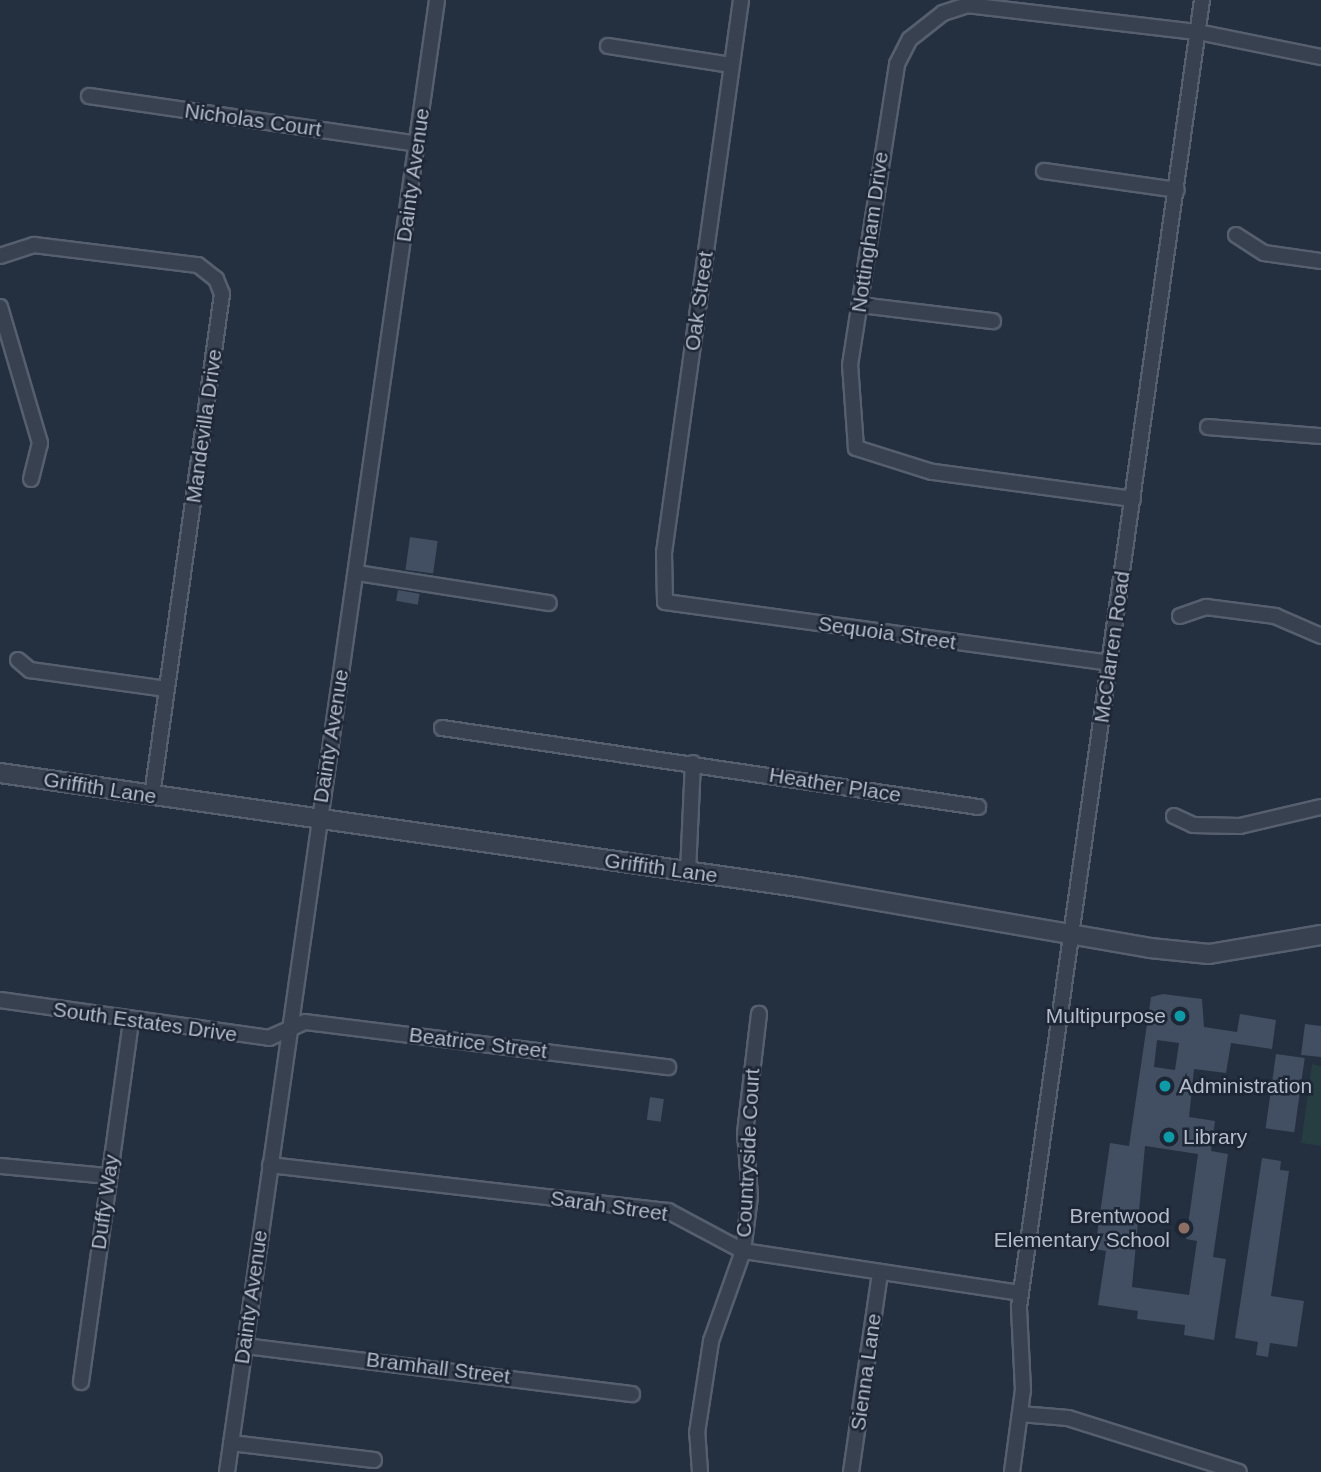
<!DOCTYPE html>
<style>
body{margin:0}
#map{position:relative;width:1321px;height:1472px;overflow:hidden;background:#242f40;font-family:Arial,sans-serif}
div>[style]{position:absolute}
.green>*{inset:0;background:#263d41}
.building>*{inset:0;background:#424f62;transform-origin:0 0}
.roads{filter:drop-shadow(2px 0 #565f6e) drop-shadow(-2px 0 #565f6e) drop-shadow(0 2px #565f6e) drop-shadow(0 -2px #565f6e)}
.minor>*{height:14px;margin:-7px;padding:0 7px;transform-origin:7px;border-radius:7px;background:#384150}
.tertiary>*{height:18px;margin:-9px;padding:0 9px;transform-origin:9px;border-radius:9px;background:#384150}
.dots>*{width:19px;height:19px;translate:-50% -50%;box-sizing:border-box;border:4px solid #1d2635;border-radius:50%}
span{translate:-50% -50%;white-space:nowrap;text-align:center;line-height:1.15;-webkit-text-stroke:5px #1d2635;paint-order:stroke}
.street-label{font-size:21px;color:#b4bccb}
.poi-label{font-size:21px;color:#b4bccb}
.right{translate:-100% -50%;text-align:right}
.left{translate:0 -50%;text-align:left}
</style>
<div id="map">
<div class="green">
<i style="clip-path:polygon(1312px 1064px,1321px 1066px,1321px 1146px,1301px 1143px)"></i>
</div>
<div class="building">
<i style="left:410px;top:537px;width:28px;height:33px;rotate:8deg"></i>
<i style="left:398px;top:590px;width:22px;height:11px;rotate:10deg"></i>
<i style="clip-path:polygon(evenodd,1163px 994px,1202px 999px,1204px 1027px,1237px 1032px,1240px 1014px,1276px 1020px,1272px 1049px,1231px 1043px,1226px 1073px,1194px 1069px,1189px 1117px,1215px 1121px,1211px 1151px,1228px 1154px,1213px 1257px,1226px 1259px,1214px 1340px,1184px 1335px,1185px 1325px,1137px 1319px,1138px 1311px,1098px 1305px,1106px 1251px,1095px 1249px,1110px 1143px,1129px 1146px,1151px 997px,1163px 994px,1157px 1040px,1179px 1043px,1175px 1070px,1154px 1067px,1157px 1040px,1163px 994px,1145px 1146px,1198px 1154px,1186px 1239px,1197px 1241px,1189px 1295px,1132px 1287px,1145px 1146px)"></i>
<i style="clip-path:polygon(1305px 1024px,1321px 1026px,1321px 1057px,1301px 1055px)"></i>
<i style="left:1276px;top:1054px;width:29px;height:75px;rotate:8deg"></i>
<i style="left:650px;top:1097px;width:14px;height:23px;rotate:8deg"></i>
<i style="clip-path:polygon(1262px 1158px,1281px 1161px,1280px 1170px,1289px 1171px,1271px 1296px,1304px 1301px,1297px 1347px,1270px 1343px,1268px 1357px,1256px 1355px,1258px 1342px,1235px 1338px)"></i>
</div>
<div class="roads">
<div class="minor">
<i style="left:741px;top:0;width:558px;rotate:97.93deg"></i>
<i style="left:664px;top:553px;width:49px;rotate:88.8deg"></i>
<i style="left:665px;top:602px;width:449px;rotate:7.8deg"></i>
<i style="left:608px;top:46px;width:124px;rotate:8.8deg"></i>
<i style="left:89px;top:96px;width:331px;rotate:8.3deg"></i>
<i style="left:1044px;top:171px;width:134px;rotate:8.1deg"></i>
<i style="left:1236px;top:235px;width:33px;rotate:33deg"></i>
<i style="left:1264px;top:253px;width:58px;rotate:8deg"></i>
<i style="left:0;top:256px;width:36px;rotate:-18deg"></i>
<i style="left:34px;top:245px;width:165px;rotate:7deg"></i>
<i style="left:198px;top:265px;width:23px;rotate:38deg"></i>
<i style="left:216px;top:279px;width:16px;rotate:68deg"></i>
<i style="left:222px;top:294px;width:507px;rotate:97.94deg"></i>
<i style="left:860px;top:305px;width:134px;rotate:6.9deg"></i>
<i style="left:0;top:307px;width:142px;rotate:73.6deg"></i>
<i style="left:40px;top:443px;width:37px;rotate:104deg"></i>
<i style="left:1208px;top:427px;width:113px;rotate:4.6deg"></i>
<i style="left:1133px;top:499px;width:203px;rotate:-172.3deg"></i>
<i style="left:932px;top:472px;width:80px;rotate:-162.5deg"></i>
<i style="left:856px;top:448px;width:83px;rotate:-94.1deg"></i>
<i style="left:850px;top:365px;width:305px;rotate:-81.1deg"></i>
<i style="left:897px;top:64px;width:28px;rotate:-63deg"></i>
<i style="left:910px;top:39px;width:42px;rotate:-38.2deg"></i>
<i style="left:943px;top:13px;width:25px;rotate:-18deg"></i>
<i style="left:967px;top:5px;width:233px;rotate:6.7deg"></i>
<i style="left:1198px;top:32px;width:126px;rotate:11.5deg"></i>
<i style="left:357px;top:573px;width:194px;rotate:8.9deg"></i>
<i style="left:1180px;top:616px;width:28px;rotate:-19deg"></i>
<i style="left:1206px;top:607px;width:70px;rotate:7.4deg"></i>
<i style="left:1275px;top:616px;width:50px;rotate:23.5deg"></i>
<i style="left:18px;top:660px;width:16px;rotate:40deg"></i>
<i style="left:30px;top:670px;width:138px;rotate:7.9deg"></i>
<i style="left:442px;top:728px;width:542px;rotate:8.38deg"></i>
<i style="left:1174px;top:816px;width:21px;rotate:25deg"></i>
<i style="left:1193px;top:825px;width:47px;rotate:1.2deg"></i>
<i style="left:1240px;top:826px;width:83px;rotate:-13.2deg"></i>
<i style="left:688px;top:872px;width:109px;rotate:-87.4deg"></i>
<i style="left:0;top:1000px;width:272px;rotate:8deg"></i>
<i style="left:269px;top:1038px;width:39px;rotate:-24deg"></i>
<i style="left:305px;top:1022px;width:366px;rotate:7.1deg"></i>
<i style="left:270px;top:1165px;width:401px;rotate:6.6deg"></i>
<i style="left:668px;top:1211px;width:85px;rotate:28.1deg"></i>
<i style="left:743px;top:1251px;width:281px;rotate:8.6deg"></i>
<i style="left:0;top:1166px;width:108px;rotate:5.3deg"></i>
<i style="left:245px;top:1346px;width:390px;rotate:7.1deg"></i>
<i style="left:81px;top:1382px;width:363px;rotate:-82.1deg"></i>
<i style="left:1020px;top:1414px;width:48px;rotate:4.8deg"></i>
<i style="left:1068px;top:1418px;width:179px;rotate:17.5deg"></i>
<i style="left:231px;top:1443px;width:144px;rotate:6.8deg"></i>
<i style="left:227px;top:1472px;width:1487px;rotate:-81.88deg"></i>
<i style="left:700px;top:1472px;width:39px;rotate:-94deg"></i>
<i style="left:697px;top:1433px;width:93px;rotate:-81.3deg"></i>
<i style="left:711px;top:1341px;width:96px;rotate:-70.4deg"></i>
<i style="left:743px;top:1251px;width:55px;rotate:-82.7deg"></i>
<i style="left:750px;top:1196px;width:63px;rotate:-94.5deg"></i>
<i style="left:745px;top:1133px;width:120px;rotate:-83.3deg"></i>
<i style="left:851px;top:1472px;width:202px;rotate:-81.7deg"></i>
<i style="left:1012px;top:1472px;width:83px;rotate:-82.4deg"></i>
<i style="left:1023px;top:1390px;width:83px;rotate:-92.8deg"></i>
<i style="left:1019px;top:1307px;width:1320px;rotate:-82.03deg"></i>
</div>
<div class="tertiary">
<i style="left:0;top:773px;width:806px;rotate:8.13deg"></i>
<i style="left:798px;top:887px;width:357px;rotate:9.8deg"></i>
<i style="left:1150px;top:948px;width:59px;rotate:5.8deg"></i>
<i style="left:1209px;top:954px;width:114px;rotate:-9.6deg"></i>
</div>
</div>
<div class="dots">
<i style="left:1180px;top:1016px;background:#0f9aa8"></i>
<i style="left:1165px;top:1086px;background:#0f9aa8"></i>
<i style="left:1169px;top:1137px;background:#0f9aa8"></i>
<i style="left:1184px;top:1228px;background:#8d6e63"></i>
</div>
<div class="street-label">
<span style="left:253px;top:120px;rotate:8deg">Nicholas Court</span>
<span style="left:413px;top:175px;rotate:-82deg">Dainty Avenue</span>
<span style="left:870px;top:232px;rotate:-82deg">Nottingham Drive</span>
<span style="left:699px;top:301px;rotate:-82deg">Oak Street</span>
<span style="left:204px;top:426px;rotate:-82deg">Mandevilla Drive</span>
<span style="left:887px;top:633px;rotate:8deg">Sequoia Street</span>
<span style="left:1112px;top:647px;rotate:-82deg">McClarren Road</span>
<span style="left:331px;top:736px;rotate:-81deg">Dainty Avenue</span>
<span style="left:835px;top:785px;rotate:9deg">Heather Place</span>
<span style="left:100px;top:788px;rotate:9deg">Griffith Lane</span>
<span style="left:661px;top:868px;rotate:8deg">Griffith Lane</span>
<span style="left:145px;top:1022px;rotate:8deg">South Estates Drive</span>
<span style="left:478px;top:1043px;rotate:7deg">Beatrice Street</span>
<span style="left:748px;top:1153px;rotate:-87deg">Countryside Court</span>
<span style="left:105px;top:1202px;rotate:-82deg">Duffy Way</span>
<span style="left:609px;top:1206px;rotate:8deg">Sarah Street</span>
<span style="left:251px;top:1297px;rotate:-82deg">Dainty Avenue</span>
<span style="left:438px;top:1368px;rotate:7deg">Bramhall Street</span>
<span style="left:866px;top:1372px;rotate:-82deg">Sienna Lane</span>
</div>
<div class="poi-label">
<span class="right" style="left:1166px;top:1016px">Multipurpose</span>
<span class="left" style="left:1179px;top:1086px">Administration</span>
<span class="left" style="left:1183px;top:1137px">Library</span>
<span class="right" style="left:1170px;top:1228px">Brentwood<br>Elementary School</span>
</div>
</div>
